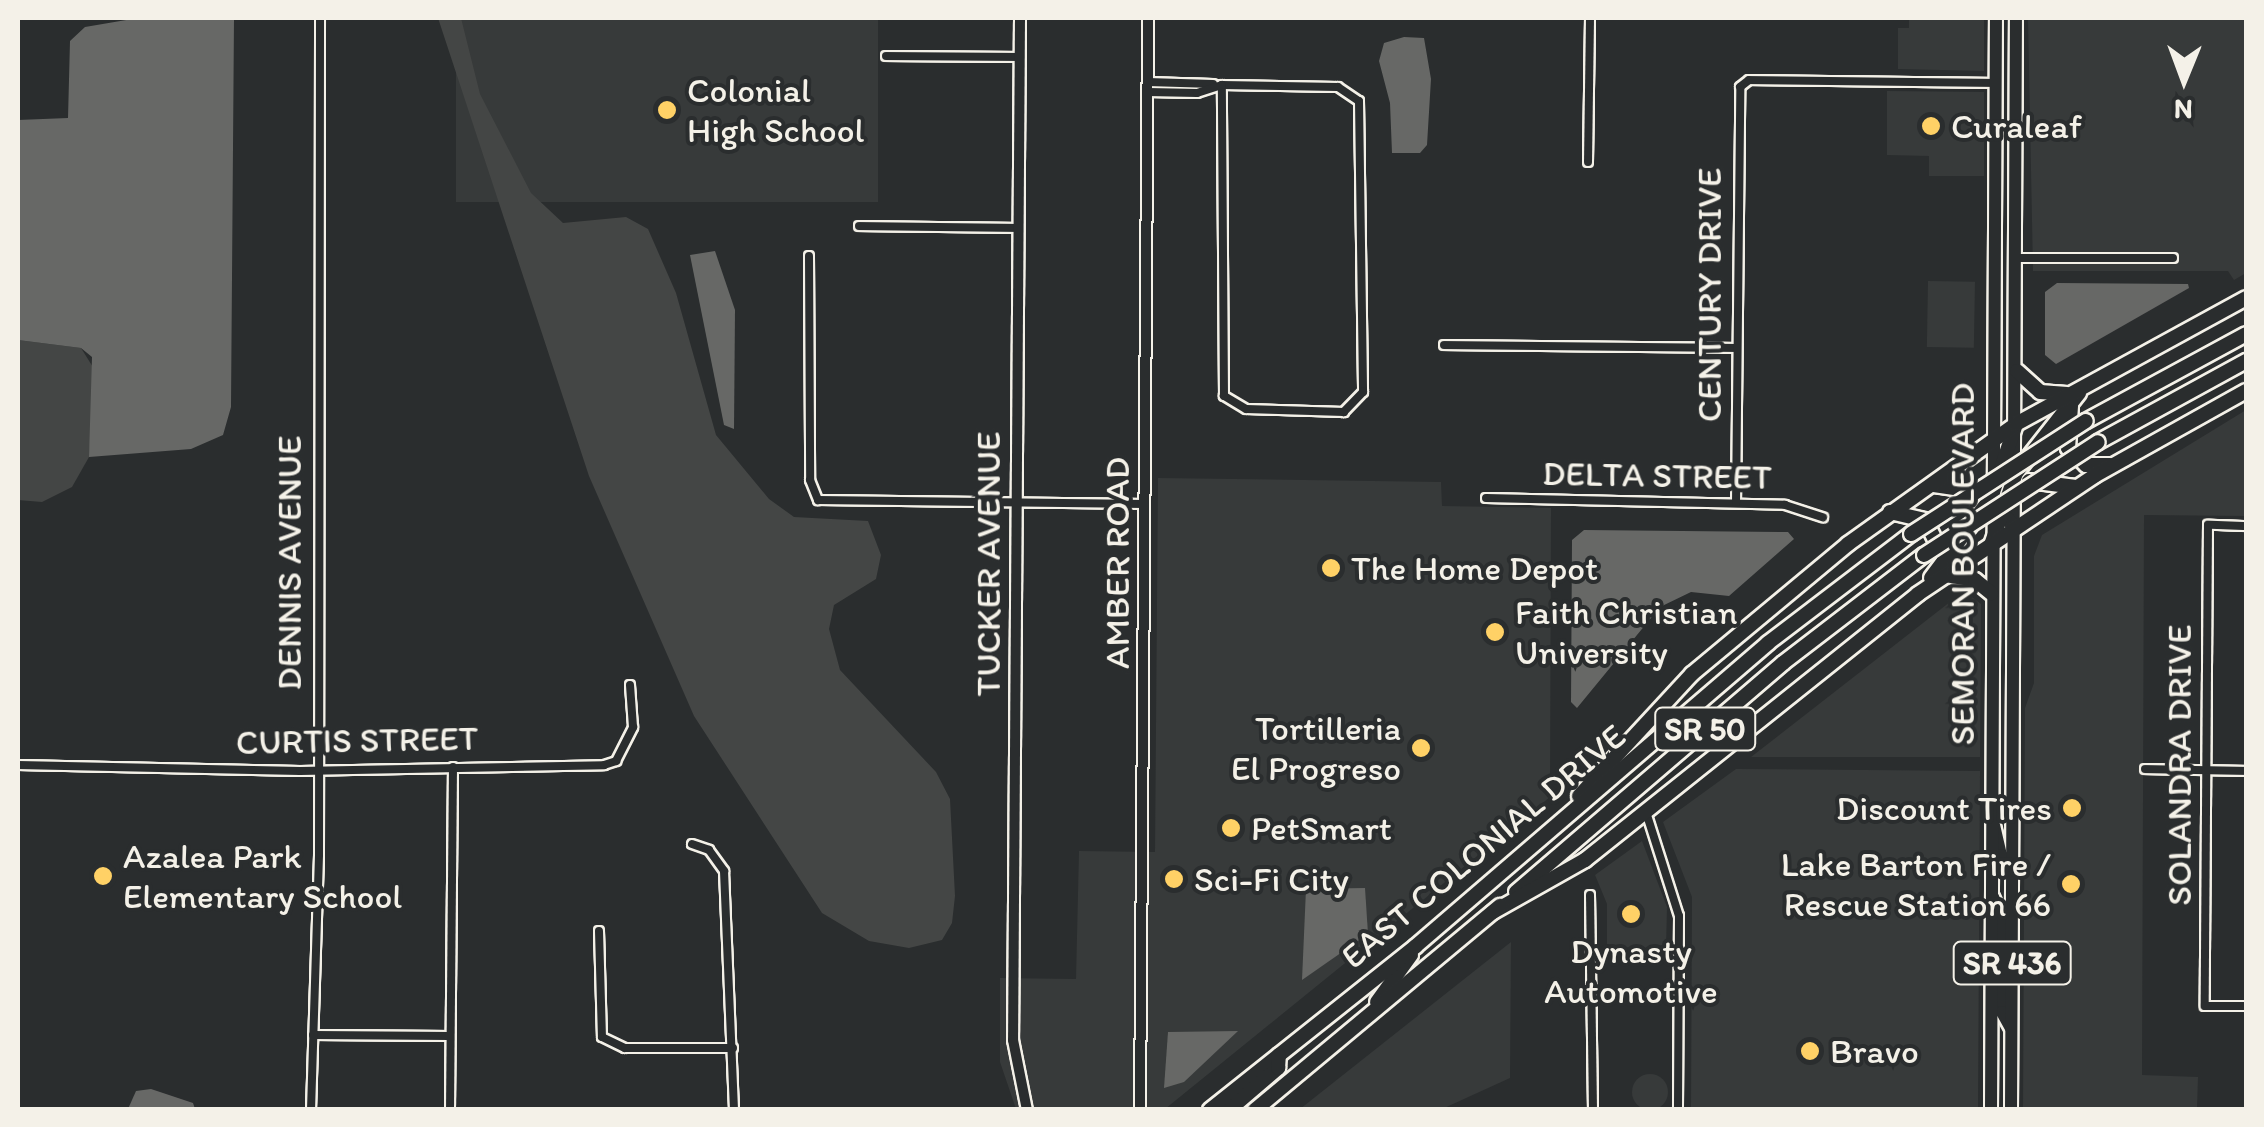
<!DOCTYPE html>
<style>
body{margin:0}
#map{position:relative;width:2264px;height:1127px;overflow:hidden;background:#2a2d2e;font-family:Itim,sans-serif}
div>[style]{position:absolute}
.built>*{inset:0;background:#373a3a;transform-origin:0 0}
.round{border-radius:50%}
.green>*{inset:0;background:#444645}
.water>*{inset:0;background:#676866}
.roads{filter:drop-shadow(2px 0 #f4f1e8) drop-shadow(-2px 0 #f4f1e8) drop-shadow(0 2px #f4f1e8) drop-shadow(0 -2px #f4f1e8)}
.minor>*{height:8px;margin:-4px;padding:0 4px;transform-origin:4px;border-radius:4px;background:#2a2d2e}
.tertiary>*{height:10px;margin:-5px;padding:0 5px;transform-origin:5px;border-radius:5px;background:#2a2d2e}
.primary>*{height:12px;margin:-6px;padding:0 6px;transform-origin:6px;border-radius:6px;background:#2a2d2e}
.trunk>*{height:14px;margin:-7px;padding:0 7px;transform-origin:7px;border-radius:7px;background:#2a2d2e}
.bridges{filter:drop-shadow(2px 0 #f4f1e8) drop-shadow(-2px 0 #f4f1e8) drop-shadow(0 2px #f4f1e8) drop-shadow(0 -2px #f4f1e8)}
.trunk-bridge>*{height:14px;margin:-7px;padding:0 7px;transform-origin:7px;border-radius:7px;background:#2a2d2e}
.dots>*{width:28px;height:28px;translate:-50% -50%;box-sizing:border-box;border:5px solid #2a2d2e;border-radius:50%}
span{translate:-50% -50%;white-space:nowrap;text-align:center;line-height:1.15;-webkit-text-stroke:8px #2a2d2e;paint-order:stroke}
.shield-label span{padding:2px 8px;background:#2a2d2e;border:2px solid;border-radius:8px;-webkit-text-stroke-width:0}
.shield-label{font-size:32px;color:#f4f1e8;font-weight:700}
.poi-label{font-size:35px;color:#f4f1e8}
.left{translate:0 -50%;text-align:left}
.right{translate:-100% -50%;text-align:right}
.street-label{font-size:35px;color:#f4f1e8}
.frame{position:absolute;inset:0;border:20px solid #f4f1e8;pointer-events:none}
.north{position:absolute;left:2134px;top:30px;width:100px;height:100px;-webkit-text-stroke:8px #2a2d2e;paint-order:stroke;rotate:181deg;font-size:28px;font-weight:700;line-height:40px;text-align:center;color:#f4f1e8}
.north::after{content:'';display:block;margin:auto;width:35px;height:45px;background:#f4f1e8;clip-path:polygon(50% 0,100% 100%,50% 72%,0 100%)}
</style>
<div id="map">
<div class="built">
<i style="left:456px;top:18px;width:422px;height:184px"></i>
<i style="clip-path:polygon(1909px 18px,1984px 18px,1984px 71px,1898px 69px,1898px 28px,1909px 28px)"></i>
<i style="clip-path:polygon(2028px 18px,2246px 18px,2246px 273px,2234px 280px,2228px 271px,2033px 271px)"></i>
<i style="clip-path:polygon(1887px 91px,1984px 92px,1984px 176px,1929px 176px,1929px 156px,1887px 155px)"></i>
<i style="left:1928px;top:281px;width:47px;height:66px;rotate:1deg"></i>
<i style="clip-path:polygon(2246px 410px,2246px 516px,2144px 515px,2142px 1075px,2198px 1077px,2197px 1109px,2023px 1110px,2025px 708px,2034px 683px,2034px 556px,2042px 535px)"></i>
<i style="clip-path:polygon(1158px 478px,1441px 482px,1442px 506px,1551px 508px,1550px 797px,1165px 1109px,1016px 1109px,1000px 1062px,1000px 978px,1076px 979px,1079px 851px,1155px 852px)"></i>
<i style="clip-path:polygon(1964px 591px,1981px 604px,1980px 757px,1751px 757px)"></i>
<i style="clip-path:polygon(1736px 769px,1980px 771px,1978px 1109px,1691px 1109px,1692px 897px,1663px 822px)"></i>
<i style="clip-path:polygon(1642px 841px,1667px 907px,1666px 948px,1607px 947px,1607px 904px,1595px 875px)"></i>
<i style="clip-path:polygon(1511px 942px,1510px 1078px,1442px 1109px,1300px 1109px)"></i>
<i class="round" style="left:1632px;top:1074px;width:36px;height:36px"></i>
</div>
<div class="green">
<i style="clip-path:polygon(438px 18px,461px 18px,480px 94px,531px 193px,563px 223px,626px 217px,648px 229px,676px 293px,716px 435px,769px 499px,794px 517px,868px 521px,881px 555px,876px 579px,834px 605px,829px 629px,840px 670px,936px 772px,950px 799px,955px 896px,952px 923px,942px 940px,909px 948px,869px 941px,822px 913px,694px 716px,589px 476px)"></i>
<i style="clip-path:polygon(18px 340px,81px 348px,96px 372px,89px 457px,72px 487px,42px 502px,18px 500px)"></i>
</div>
<div class="water">
<i style="clip-path:polygon(138px 18px,234px 18px,231px 407px,223px 435px,191px 449px,89px 457px,92px 357px,81px 348px,18px 340px,18px 120px,68px 118px,70px 41px,85px 27px)"></i>
<i style="clip-path:polygon(1404px 37px,1424px 38px,1431px 79px,1427px 145px,1420px 153px,1392px 153px,1390px 103px,1379px 61px,1384px 43px)"></i>
<i style="clip-path:polygon(715px 251px,735px 310px,734px 429px,724px 425px,690px 255px)"></i>
<i style="clip-path:polygon(2057px 283px,2188px 284px,2189px 288px,2056px 364px,2045px 355px,2045px 292px)"></i>
<i style="clip-path:polygon(1584px 530px,1788px 532px,1794px 539px,1729px 596px,1691px 592px,1660px 607px,1577px 708px,1571px 702px,1572px 540px)"></i>
<i style="clip-path:polygon(1365px 888px,1368px 934px,1302px 980px,1306px 889px)"></i>
<i style="clip-path:polygon(1238px 1031px,1184px 1082px,1164px 1088px,1168px 1032px)"></i>
<i style="clip-path:polygon(151px 1089px,193px 1103px,195px 1109px,128px 1109px,136px 1091px)"></i>
</div>
<div class="roads">
<div class="minor">
<i style="left:886px;top:56px;width:133px;rotate:0.4deg"></i>
<i style="left:1148px;top:82px;width:65px;rotate:1.8deg"></i>
<i style="left:1222px;top:85px;width:116px;rotate:1deg"></i>
<i style="left:1338px;top:87px;width:25px;rotate:34deg"></i>
<i style="left:1359px;top:101px;width:291px;rotate:89.2deg"></i>
<i style="left:1363px;top:392px;width:28px;rotate:134deg"></i>
<i style="left:1344px;top:412px;width:98px;rotate:-178.2deg"></i>
<i style="left:1246px;top:409px;width:26px;rotate:-149deg"></i>
<i style="left:1224px;top:396px;width:311px;rotate:-90.4deg"></i>
<i style="left:1148px;top:92px;width:49px;rotate:1.2deg"></i>
<i style="left:1197px;top:93px;width:26px;rotate:-18deg"></i>
<i style="left:1588px;top:162px;width:144px;rotate:-89.2deg"></i>
<i style="left:859px;top:226px;width:159px;rotate:0.7deg"></i>
<i style="left:809px;top:256px;width:224px;rotate:89.7deg"></i>
<i style="left:810px;top:480px;width:22px;rotate:68deg"></i>
<i style="left:818px;top:500px;width:327px;rotate:0.7deg"></i>
<i style="left:2016px;top:258px;width:157px"></i>
<i style="left:1444px;top:345px;width:292px;rotate:0.6deg"></i>
<i style="left:1486px;top:498px;width:299px;rotate:1.3deg"></i>
<i style="left:1785px;top:505px;width:40px;rotate:18deg"></i>
<i style="left:1736px;top:503px;width:416px;rotate:-89.4deg"></i>
<i style="left:1740px;top:87px;width:11px;rotate:-38deg"></i>
<i style="left:1749px;top:80px;width:246px;rotate:0.7deg"></i>
<i style="left:2246px;top:526px;width:38px;rotate:-178deg"></i>
<i style="left:2208px;top:525px;width:481px;rotate:90.4deg"></i>
<i style="left:2205px;top:1006px;width:41px"></i>
<i style="left:18px;top:765px;width:282px;rotate:1.2deg"></i>
<i style="left:300px;top:771px;width:304px;rotate:-1.1deg"></i>
<i style="left:604px;top:765px;width:13px;rotate:-18deg"></i>
<i style="left:616px;top:761px;width:38px;rotate:-63deg"></i>
<i style="left:633px;top:727px;width:42px;rotate:-94.1deg"></i>
<i style="left:2145px;top:769px;width:101px;rotate:1.1deg"></i>
<i style="left:1646px;top:812px;width:109px;rotate:72.4deg"></i>
<i style="left:1679px;top:916px;width:194px;rotate:90.3deg"></i>
<i style="left:692px;top:844px;width:18px;rotate:19deg"></i>
<i style="left:709px;top:850px;width:26px;rotate:54deg"></i>
<i style="left:724px;top:871px;width:239px;rotate:87.6deg"></i>
<i style="left:1590px;top:895px;width:215px;rotate:89.2deg"></i>
<i style="left:599px;top:931px;width:106px;rotate:88.4deg"></i>
<i style="left:602px;top:1037px;width:25px;rotate:26deg"></i>
<i style="left:625px;top:1048px;width:108px"></i>
<i style="left:313px;top:1035px;width:137px;rotate:0.4deg"></i>
<i style="left:311px;top:1110px;width:255px;rotate:-88.2deg"></i>
<i style="left:319px;top:855px;width:837px;rotate:-89.93deg"></i>
<i style="left:450px;top:1110px;width:343px;rotate:-89.5deg"></i>
</div>
<div class="tertiary">
<i style="left:1020px;top:18px;width:1022px;rotate:90.39deg"></i>
<i style="left:1013px;top:1040px;width:71px;rotate:78.7deg"></i>
<i style="left:1140px;top:1110px;width:1092px;rotate:-89.58deg"></i>
</div>
<div class="primary">
<i style="left:1994px;top:825px;width:31px;rotate:77deg"></i>
<i style="left:2001px;top:855px;width:18px;rotate:47deg"></i>
<i style="left:1993px;top:897px;width:22px;rotate:66deg"></i>
<i style="left:2002px;top:917px;width:95px;rotate:90deg"></i>
<i style="left:2002px;top:1012px;width:18px;rotate:61deg"></i>
<i style="left:1991px;top:1110px;width:1092px;rotate:-89.74deg"></i>
<i style="left:2011px;top:1110px;width:1092px;rotate:-89.74deg"></i>
</div>
<div class="trunk">
<i style="left:2017px;top:371px;width:31px;rotate:42deg"></i>
<i style="left:2040px;top:392px;width:27px;rotate:4deg"></i>
<i style="left:2071px;top:406px;width:42px;rotate:94.1deg"></i>
<i style="left:2068px;top:448px;width:25px;rotate:43deg"></i>
<i style="left:2086px;top:465px;width:24px"></i>
<i style="left:2086px;top:421px;width:182px;rotate:-28.5deg"></i>
<i style="left:2098px;top:442px;width:169px;rotate:-28.7deg"></i>
<i style="left:2029px;top:481px;width:47px;rotate:7.3deg"></i>
<i style="left:1934px;top:485px;width:48px;rotate:8.5deg"></i>
<i style="left:1981px;top:492px;width:50px;rotate:45.8deg"></i>
<i style="left:1890px;top:512px;width:36px;rotate:13deg"></i>
<i style="left:1925px;top:520px;width:38px;rotate:63deg"></i>
<i style="left:1991px;top:545px;width:76px;rotate:-70.9deg"></i>
<i style="left:2016px;top:473px;width:102px;rotate:-51.8deg"></i>
<i style="left:1945px;top:575px;width:30px;rotate:9deg"></i>
<i style="left:1975px;top:580px;width:21px;rotate:39deg"></i>
<i style="left:1931px;top:578px;width:100px;rotate:-53.1deg"></i>
<i style="left:1991px;top:498px;width:78px;rotate:-71.3deg"></i>
<i style="left:1579px;top:796px;width:166px;rotate:-47.2deg"></i>
<i style="left:1692px;top:674px;width:203px;rotate:-39.8deg"></i>
<i style="left:1848px;top:544px;width:206px;rotate:-35.5deg"></i>
<i style="left:2016px;top:424px;width:262px;rotate:-28.7deg"></i>
<i style="left:1516px;top:892px;width:352px;rotate:-40.6deg"></i>
<i style="left:1783px;top:663px;width:178px;rotate:-37.5deg"></i>
<i style="left:1493px;top:912px;width:106px;rotate:-29.5deg"></i>
<i style="left:1585px;top:860px;width:426px;rotate:-38.6deg"></i>
<i style="left:1918px;top:594px;width:212px;rotate:-33.8deg"></i>
<i style="left:2094px;top:476px;width:174px;rotate:-29.2deg"></i>
<i style="left:1377px;top:1002px;width:58px;rotate:-54.1deg"></i>
<i style="left:1210px;top:1110px;width:263px;rotate:-38.5deg"></i>
<i style="left:1416px;top:946px;width:464px;rotate:-40.7deg"></i>
<i style="left:1768px;top:643px;width:180px;rotate:-37.3deg"></i>
<i style="left:1229px;top:1110px;width:65px;rotate:-40.6deg"></i>
<i style="left:1278px;top:1068px;width:13px;rotate:-86deg"></i>
<i style="left:1255px;top:1110px;width:319px;rotate:-39.8deg"></i>
</div>
</div>
<div class="bridges">
<div class="trunk-bridge">
<i style="left:1911px;top:534px;width:208px;rotate:-32.9deg"></i>
<i style="left:1924px;top:555px;width:207px;rotate:-33deg"></i>
</div>
</div>
<div class="dots">
<i style="left:667px;top:110px;background:#ffd166"></i>
<i style="left:1931px;top:126px;background:#ffd166"></i>
<i style="left:1331px;top:568px;background:#ffd166"></i>
<i style="left:1495px;top:632px;background:#ffd166"></i>
<i style="left:1421px;top:748px;background:#ffd166"></i>
<i style="left:2072px;top:808px;background:#ffd166"></i>
<i style="left:1231px;top:828px;background:#ffd166"></i>
<i style="left:103px;top:876px;background:#ffd166"></i>
<i style="left:1174px;top:879px;background:#ffd166"></i>
<i style="left:2071px;top:884px;background:#ffd166"></i>
<i style="left:1631px;top:914px;background:#ffd166"></i>
<i style="left:1810px;top:1051px;background:#ffd166"></i>
</div>
<div class="shield-label">
<span style="left:1705px;top:729px">SR 50</span>
<span style="left:2012px;top:963px">SR 436</span>
</div>
<div class="poi-label">
<span class="left" style="left:687px;top:110px">Colonial<br>High School</span>
<span class="left" style="left:1951px;top:126px">Curaleaf</span>
<span class="left" style="left:1351px;top:568px">The Home Depot</span>
<span class="left" style="left:1515px;top:632px">Faith Christian<br>University</span>
<span class="right" style="left:1401px;top:748px">Tortilleria<br>El Progreso</span>
<span class="right" style="left:2052px;top:808px">Discount Tires</span>
<span class="left" style="left:1251px;top:828px">PetSmart</span>
<span class="left" style="left:123px;top:876px">Azalea Park<br>Elementary School</span>
<span class="right" style="left:2051px;top:884px">Lake Barton Fire /<br>Rescue Station 66</span>
<span class="left" style="left:1194px;top:879px">Sci-Fi City</span>
<span style="left:1631px;top:971px">Dynasty<br>Automotive</span>
<span class="left" style="left:1830px;top:1051px">Bravo</span>
</div>
<div class="street-label">
<span style="left:1709px;top:295px;rotate:-90deg">CENTURY DRIVE</span>
<span style="left:1657px;top:475px;rotate:1deg">DELTA STREET</span>
<span style="left:289px;top:563px;rotate:-90deg">DENNIS AVENUE</span>
<span style="left:1117px;top:563px;rotate:-90deg">AMBER ROAD</span>
<span style="left:988px;top:564px;rotate:-90deg">TUCKER AVENUE</span>
<span style="left:1962px;top:564px;rotate:-90deg">SEMORAN BOULEVARD</span>
<span style="left:357px;top:740px;rotate:-1deg">CURTIS STREET</span>
<span style="left:2179px;top:765px;rotate:-90deg">SOLANDRA DRIVE</span>
<span style="left:1483px;top:846px;rotate:-40deg">EAST COLONIAL DRIVE</span>
</div>
<div class="frame"></div>
<div class="north">N</div>
</div>
